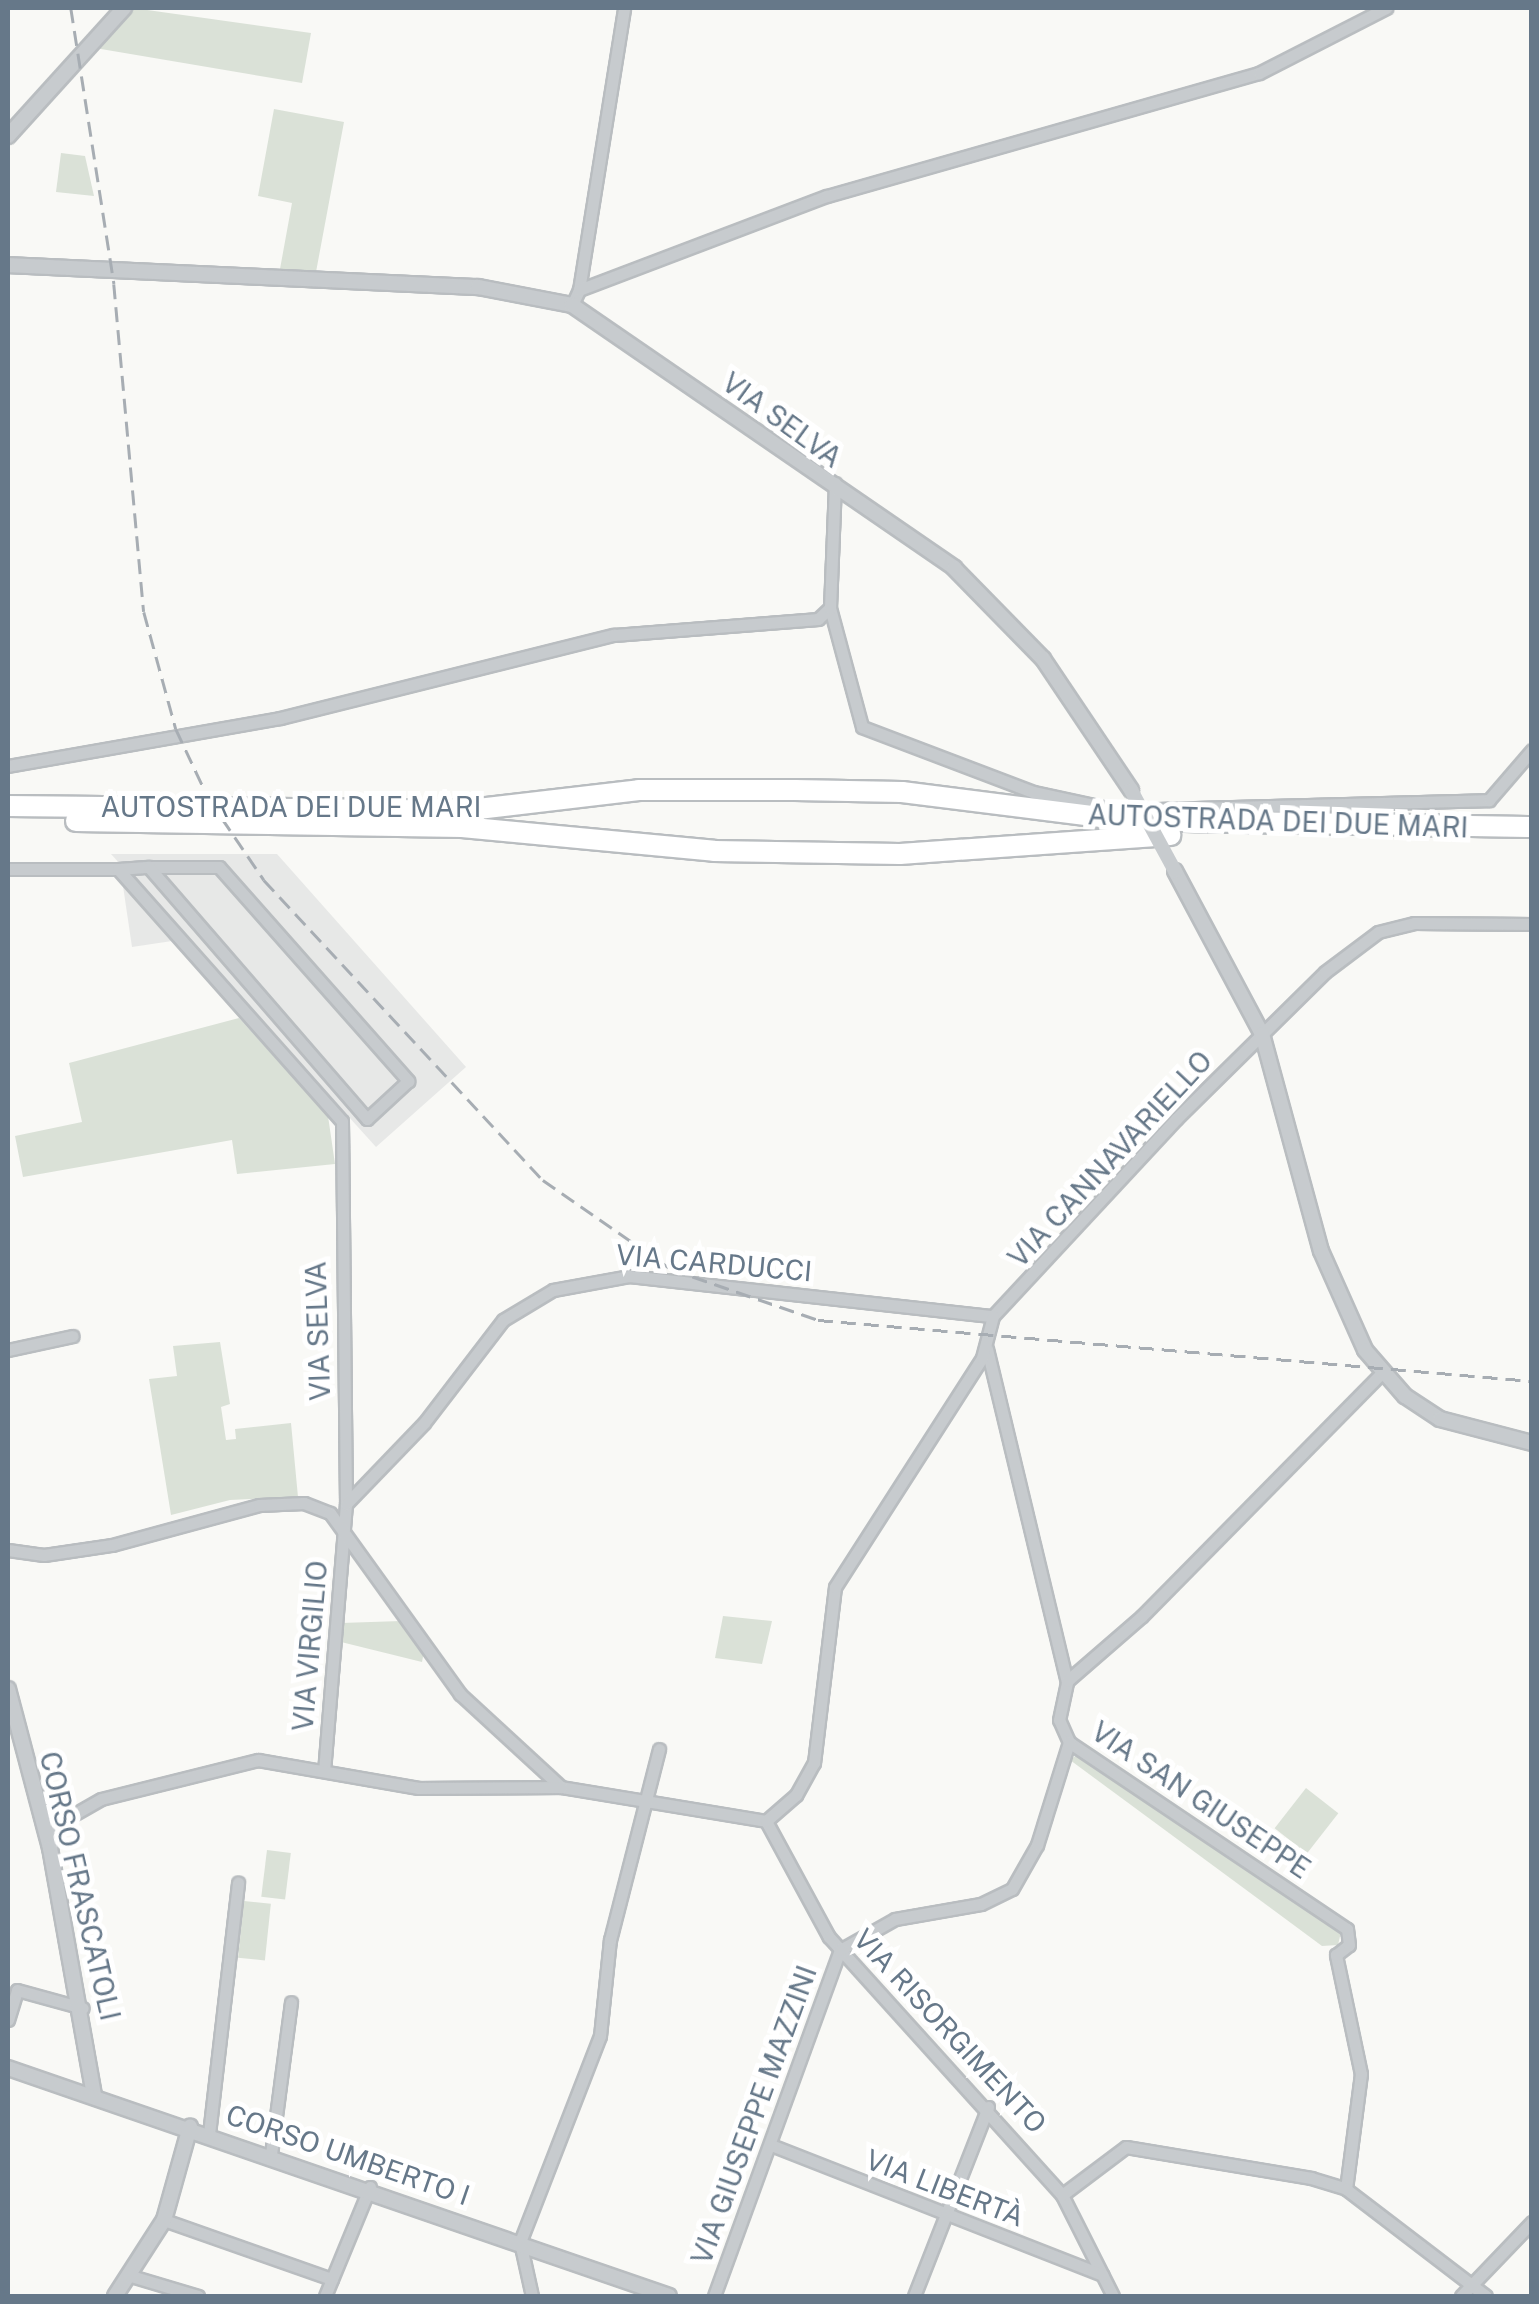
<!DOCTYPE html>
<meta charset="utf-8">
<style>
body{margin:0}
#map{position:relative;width:1539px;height:2304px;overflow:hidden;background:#f9f9f6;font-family:"Public Sans",sans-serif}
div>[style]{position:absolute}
.built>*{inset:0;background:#e7e8e7}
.green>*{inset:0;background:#dae1d7;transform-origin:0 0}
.roads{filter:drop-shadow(2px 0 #b9bdc0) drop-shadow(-2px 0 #b9bdc0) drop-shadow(0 2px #b9bdc0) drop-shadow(0 -2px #b9bdc0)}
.minor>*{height:11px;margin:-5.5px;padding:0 5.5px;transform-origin:5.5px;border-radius:5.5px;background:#c7cbce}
.tertiary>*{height:14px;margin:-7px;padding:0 7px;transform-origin:7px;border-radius:7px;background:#c7cbce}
.motorway>*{height:20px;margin:-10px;padding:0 10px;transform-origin:10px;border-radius:10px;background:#fff}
.rail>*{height:2.5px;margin-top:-1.25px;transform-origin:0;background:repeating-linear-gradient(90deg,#a7adb3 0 15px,transparent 0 23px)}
.tertiary-bridge>*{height:14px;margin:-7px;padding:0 7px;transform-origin:7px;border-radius:7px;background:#c7cbce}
span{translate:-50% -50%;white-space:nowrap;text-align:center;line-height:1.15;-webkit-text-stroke:10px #fff;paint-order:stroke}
.street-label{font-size:28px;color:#667889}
.frame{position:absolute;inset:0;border:10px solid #667889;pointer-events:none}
</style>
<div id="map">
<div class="built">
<i style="clip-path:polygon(111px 854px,277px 854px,466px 1067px,376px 1147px)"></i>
<i style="clip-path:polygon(123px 886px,162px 929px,172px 941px,132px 947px)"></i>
</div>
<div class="green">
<i style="clip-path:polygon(133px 8px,311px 33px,302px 83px,95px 48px)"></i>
<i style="clip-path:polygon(274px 109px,344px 122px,316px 272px,280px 269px,292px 203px,258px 196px)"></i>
<i style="clip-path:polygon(61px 153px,85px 156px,94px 196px,56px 192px)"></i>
<i style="clip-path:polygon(239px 1018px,328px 1116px,335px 1164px,237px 1174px,232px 1140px,23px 1177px,15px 1136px,82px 1122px,69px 1063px)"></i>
<i style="clip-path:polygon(220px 1342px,230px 1404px,221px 1407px,226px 1440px,236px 1439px,235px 1429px,291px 1423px,298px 1497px,230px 1500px,171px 1515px,149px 1379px,177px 1376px,173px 1346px)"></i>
<i style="clip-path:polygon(723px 1616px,772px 1621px,762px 1664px,715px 1658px)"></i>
<i style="clip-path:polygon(401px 1621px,424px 1651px,422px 1662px,337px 1641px,341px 1623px)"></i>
<i style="clip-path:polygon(1078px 1754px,1342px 1928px,1338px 1945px,1322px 1946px,1070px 1760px)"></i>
<i style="left:1306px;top:1788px;width:41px;height:51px;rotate:38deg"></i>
<i style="left:267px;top:1850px;width:24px;height:47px;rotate:7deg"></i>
<i style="left:244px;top:1901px;width:27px;height:57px;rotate:6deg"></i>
</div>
<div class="roads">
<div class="minor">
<i style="left:579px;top:290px;width:286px;rotate:-80.9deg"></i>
<i style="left:572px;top:305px;width:17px;rotate:-65deg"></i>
<i style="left:579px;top:290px;width:265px;rotate:-20.8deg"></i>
<i style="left:827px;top:196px;width:449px;rotate:-15.9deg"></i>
<i style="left:1259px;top:73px;width:143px;rotate:-27.1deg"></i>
<i style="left:830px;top:608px;width:123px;rotate:74.9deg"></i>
<i style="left:862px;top:727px;width:183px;rotate:20.8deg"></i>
<i style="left:1033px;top:792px;width:85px;rotate:12.2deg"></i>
<i style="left:1116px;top:810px;width:373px;rotate:-1.5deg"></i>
<i style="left:1489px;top:800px;width:66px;rotate:-49.3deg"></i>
<i style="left:8px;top:766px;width:276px;rotate:-10deg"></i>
<i style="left:280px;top:718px;width:344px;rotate:-14deg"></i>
<i style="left:614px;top:635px;width:205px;rotate:-4.5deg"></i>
<i style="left:818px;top:619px;width:16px;rotate:-43deg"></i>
<i style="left:830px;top:608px;width:125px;rotate:-87.7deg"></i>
<i style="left:8px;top:869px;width:110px"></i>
<i style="left:118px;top:869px;width:31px;rotate:-4deg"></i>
<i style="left:149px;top:867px;width:70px"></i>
<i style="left:219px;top:867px;width:286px;rotate:48.5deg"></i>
<i style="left:408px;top:1081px;width:56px;rotate:137.2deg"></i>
<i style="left:367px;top:1119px;width:333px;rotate:-130.9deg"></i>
<i style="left:118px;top:869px;width:337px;rotate:48.4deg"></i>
<i style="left:342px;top:1121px;width:383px;rotate:89.4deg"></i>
<i style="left:346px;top:1504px;width:268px;rotate:94.7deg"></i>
<i style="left:993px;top:1316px;width:269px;rotate:-47.1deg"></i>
<i style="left:1176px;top:1119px;width:209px;rotate:-44.6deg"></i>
<i style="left:1325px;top:972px;width:66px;rotate:-37deg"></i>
<i style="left:1378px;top:932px;width:37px;rotate:-14deg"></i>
<i style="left:1414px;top:923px;width:118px;rotate:0.5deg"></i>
<i style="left:987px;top:1349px;width:342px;rotate:76.5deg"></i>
<i style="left:8px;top:1350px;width:66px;rotate:-12.2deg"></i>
<i style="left:346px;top:1504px;width:112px;rotate:-46.1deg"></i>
<i style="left:424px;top:1423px;width:130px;rotate:-52.5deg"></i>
<i style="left:503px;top:1320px;width:58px;rotate:-31deg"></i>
<i style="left:553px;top:1290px;width:77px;rotate:-10.4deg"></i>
<i style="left:629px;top:1276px;width:366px;rotate:6.3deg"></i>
<i style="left:8px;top:1550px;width:36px;rotate:8deg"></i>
<i style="left:44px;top:1555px;width:69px;rotate:-8.4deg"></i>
<i style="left:112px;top:1545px;width:152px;rotate:-15.2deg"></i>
<i style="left:259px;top:1505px;width:45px;rotate:-2.5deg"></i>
<i style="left:304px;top:1503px;width:28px;rotate:21deg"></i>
<i style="left:330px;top:1513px;width:223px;rotate:54.3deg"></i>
<i style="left:460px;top:1694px;width:137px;rotate:42.6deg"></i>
<i style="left:561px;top:1787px;width:208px;rotate:9.4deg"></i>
<i style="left:766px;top:1821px;width:132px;rotate:61.5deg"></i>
<i style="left:829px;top:1937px;width:348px;rotate:47.9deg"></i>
<i style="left:1062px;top:2195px;width:113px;rotate:63.2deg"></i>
<i style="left:766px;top:1821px;width:40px;rotate:-41deg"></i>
<i style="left:796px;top:1795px;width:37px;rotate:-61deg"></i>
<i style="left:814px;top:1763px;width:177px;rotate:-83.2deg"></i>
<i style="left:835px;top:1587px;width:272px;rotate:-57.3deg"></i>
<i style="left:982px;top:1358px;width:43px;rotate:-75.3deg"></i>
<i style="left:45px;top:1831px;width:64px;rotate:-29.7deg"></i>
<i style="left:101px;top:1799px;width:162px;rotate:-14deg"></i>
<i style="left:258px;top:1760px;width:163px;rotate:9.9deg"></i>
<i style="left:419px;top:1788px;width:142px;rotate:-0.4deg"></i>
<i style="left:8px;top:2020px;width:31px;rotate:-73deg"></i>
<i style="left:17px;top:1990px;width:68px;rotate:15.3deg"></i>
<i style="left:209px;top:2134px;width:253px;rotate:-83.4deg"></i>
<i style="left:771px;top:2145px;width:356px;rotate:21.4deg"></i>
<i style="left:271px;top:2154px;width:153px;rotate:-82.5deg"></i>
<i style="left:1346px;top:2189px;width:116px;rotate:-82.6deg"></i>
<i style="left:1361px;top:2074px;width:122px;rotate:-101.9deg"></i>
<i style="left:1336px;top:1955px;width:16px;rotate:-38deg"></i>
<i style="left:1349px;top:1945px;width:16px;rotate:-97deg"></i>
<i style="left:1347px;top:1929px;width:335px;rotate:-146.1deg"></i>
<i style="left:1069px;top:1742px;width:24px;rotate:-114deg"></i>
<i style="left:1059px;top:1720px;width:40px;rotate:-78deg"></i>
<i style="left:1067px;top:1681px;width:99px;rotate:-40.9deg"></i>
<i style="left:1142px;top:1616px;width:340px;rotate:-45.4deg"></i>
<i style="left:1062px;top:2195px;width:80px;rotate:-36.9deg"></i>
<i style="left:1126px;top:2147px;width:188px;rotate:9.5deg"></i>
<i style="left:1311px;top:2178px;width:37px;rotate:17deg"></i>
<i style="left:1346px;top:2189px;width:176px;rotate:37.4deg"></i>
<i style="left:164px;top:2220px;width:178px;rotate:19.4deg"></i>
<i style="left:131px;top:2276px;width:70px;rotate:16.6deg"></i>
<i style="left:325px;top:2296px;width:118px;rotate:-67.6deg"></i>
<i style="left:532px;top:2296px;width:55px;rotate:-102.5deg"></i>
<i style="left:520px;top:2242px;width:221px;rotate:-68.8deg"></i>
<i style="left:600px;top:2036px;width:97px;rotate:-84.1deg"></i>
<i style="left:610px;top:1940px;width:197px;rotate:-75.6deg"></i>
<i style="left:714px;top:2296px;width:368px;rotate:-70deg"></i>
<i style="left:840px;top:1950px;width:63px;rotate:-29.4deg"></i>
<i style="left:895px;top:1919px;width:87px;rotate:-9.9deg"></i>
<i style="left:981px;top:1904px;width:34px;rotate:-26deg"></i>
<i style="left:1012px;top:1889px;width:51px;rotate:-60.4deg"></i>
<i style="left:1037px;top:1845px;width:108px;rotate:-72.7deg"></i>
<i style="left:914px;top:2296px;width:203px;rotate:-68.6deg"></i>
<i style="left:1461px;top:2296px;width:103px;rotate:-46.2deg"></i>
</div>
<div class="tertiary">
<i style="left:8px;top:136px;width:173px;rotate:-47.8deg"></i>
<i style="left:8px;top:265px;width:471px;rotate:2.7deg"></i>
<i style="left:478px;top:287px;width:96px;rotate:10.8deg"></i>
<i style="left:572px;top:305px;width:464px;rotate:34.5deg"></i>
<i style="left:954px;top:568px;width:127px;rotate:45.6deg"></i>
<i style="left:1043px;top:659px;width:158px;rotate:56.1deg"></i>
<i style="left:1175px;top:871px;width:185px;rotate:61.9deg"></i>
<i style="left:1262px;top:1034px;width:225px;rotate:74.8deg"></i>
<i style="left:1321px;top:1251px;width:108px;rotate:66deg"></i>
<i style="left:1365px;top:1350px;width:61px;rotate:49deg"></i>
<i style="left:1405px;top:1396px;width:42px;rotate:33.3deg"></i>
<i style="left:1440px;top:1419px;width:95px;rotate:14.6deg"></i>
<i style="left:8px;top:1689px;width:164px;rotate:75.2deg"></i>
<i style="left:50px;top:1848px;width:252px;rotate:79.9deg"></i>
<i style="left:8px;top:2068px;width:699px;rotate:19.03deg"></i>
<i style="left:115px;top:2296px;width:90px;rotate:-57.2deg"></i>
<i style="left:164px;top:2220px;width:97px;rotate:-74.4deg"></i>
</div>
<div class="motorway">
<i style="left:8px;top:806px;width:453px;rotate:0.6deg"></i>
<i style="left:461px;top:811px;width:179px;rotate:-6.7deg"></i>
<i style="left:639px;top:790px;width:156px"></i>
<i style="left:795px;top:790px;width:107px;rotate:1.1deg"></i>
<i style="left:902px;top:792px;width:223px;rotate:7.2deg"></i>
<i style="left:1123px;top:820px;width:409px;rotate:1deg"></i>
<i style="left:76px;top:821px;width:386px;rotate:0.9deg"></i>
<i style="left:462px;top:827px;width:253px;rotate:5.4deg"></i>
<i style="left:714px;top:851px;width:186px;rotate:0.9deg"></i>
<i style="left:900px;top:854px;width:271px;rotate:-4deg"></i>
</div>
</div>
<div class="rail">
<i style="left:71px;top:8px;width:279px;rotate:81.1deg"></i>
<i style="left:114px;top:284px;width:329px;rotate:84.8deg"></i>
<i style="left:144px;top:612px;width:121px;rotate:74.7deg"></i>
<i style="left:176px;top:729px;width:77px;rotate:64.8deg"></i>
<i style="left:209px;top:799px;width:98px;rotate:55.8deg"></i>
<i style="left:264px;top:880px;width:410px;rotate:47.1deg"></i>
<i style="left:543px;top:1180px;width:156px;rotate:34.8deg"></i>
<i style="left:671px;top:1269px;width:156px;rotate:19.1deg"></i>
<i style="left:818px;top:1320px;width:717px;rotate:4.88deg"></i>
</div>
<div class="tertiary-bridge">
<i style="left:1131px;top:790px;width:92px;rotate:61.5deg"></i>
</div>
<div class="street-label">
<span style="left:782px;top:420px;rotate:36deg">VIA SELVA</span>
<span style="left:291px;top:807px">AUTOSTRADA DEI DUE MARI</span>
<span style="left:1278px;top:821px;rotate:2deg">AUTOSTRADA DEI DUE MARI</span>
<span style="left:1110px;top:1159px;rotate:-47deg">VIA CANNAVARIELLO</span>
<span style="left:714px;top:1263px;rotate:5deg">VIA CARDUCCI</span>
<span style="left:318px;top:1331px;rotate:-92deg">VIA SELVA</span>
<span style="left:310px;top:1646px;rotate:-85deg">VIA VIRGILIO</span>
<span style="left:1201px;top:1800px;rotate:34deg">VIA SAN GIUSEPPE</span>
<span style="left:80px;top:1886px;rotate:77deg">CORSO FRASCATOLI</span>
<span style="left:950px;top:2031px;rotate:47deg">VIA RISORGIMENTO</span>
<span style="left:754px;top:2115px;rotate:-70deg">VIA GIUSEPPE MAZZINI</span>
<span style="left:348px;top:2155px;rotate:19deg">CORSO UMBERTO I</span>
<span style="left:945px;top:2188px;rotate:21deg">VIA LIBERTÀ</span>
</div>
<div class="frame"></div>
</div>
